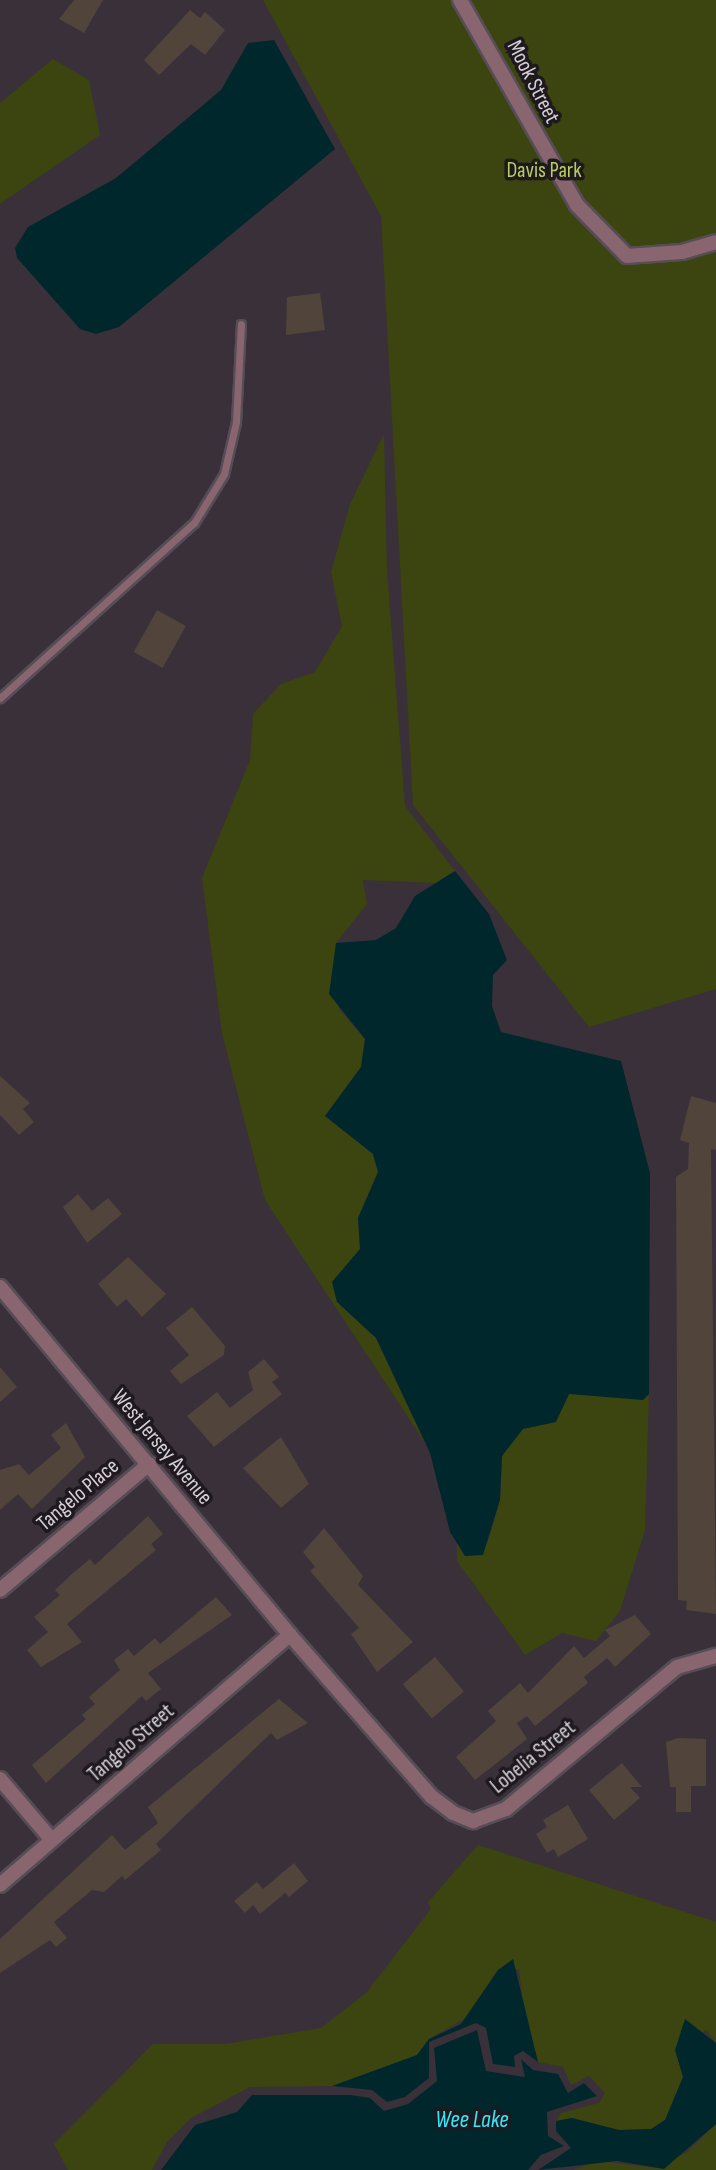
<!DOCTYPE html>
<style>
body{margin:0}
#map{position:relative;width:716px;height:2170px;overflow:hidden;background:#3a303a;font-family:"Sofia Sans Condensed",sans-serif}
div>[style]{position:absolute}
.green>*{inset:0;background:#3c440f}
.water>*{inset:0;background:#00282c}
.building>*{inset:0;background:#51443b;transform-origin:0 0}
.roads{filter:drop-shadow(2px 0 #564d56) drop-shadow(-2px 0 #564d56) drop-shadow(0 2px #564d56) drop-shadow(0 -2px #564d56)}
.lane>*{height:7px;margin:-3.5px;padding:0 3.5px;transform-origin:3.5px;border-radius:3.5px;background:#89656f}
.street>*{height:14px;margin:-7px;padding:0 7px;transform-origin:7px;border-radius:7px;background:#89656f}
span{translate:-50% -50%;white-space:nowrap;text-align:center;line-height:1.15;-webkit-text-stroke:7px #1e191e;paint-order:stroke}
.street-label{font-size:22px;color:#d5cfd6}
.park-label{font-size:22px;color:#bacd5d}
.water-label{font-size:24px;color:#30eafa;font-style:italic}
</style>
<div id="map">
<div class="green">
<i style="clip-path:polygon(263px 0,716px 0,716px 989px,589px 1027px,413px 805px,381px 216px)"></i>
<i style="clip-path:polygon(53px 59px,89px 80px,100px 135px,0 204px,0 103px)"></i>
<i style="clip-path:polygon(384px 434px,387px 570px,405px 806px,455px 871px,436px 883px,363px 880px,367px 904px,336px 943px,339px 1009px,365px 1039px,361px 1067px,325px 1116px,373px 1154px,378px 1172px,358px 1218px,360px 1249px,332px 1282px,337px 1302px,376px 1338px,427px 1446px,265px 1200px,222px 1033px,202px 878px,250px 760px,253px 714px,281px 684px,315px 672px,342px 626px,331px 572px,350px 504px)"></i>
<i style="clip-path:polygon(588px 1391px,643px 1400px,649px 1394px,645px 1530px,620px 1611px,596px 1641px,562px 1633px,525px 1655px,457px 1561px,457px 1543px,465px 1556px,488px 1541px,500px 1500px,502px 1456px,511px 1442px,523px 1429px,556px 1421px,569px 1394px)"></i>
<i style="clip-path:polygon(478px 1845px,716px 1922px,716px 2043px,706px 2030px,675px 2050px,683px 2077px,665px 2120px,651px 2129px,619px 2130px,572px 2118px,556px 2121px,561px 2113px,599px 2103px,605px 2093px,589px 2076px,571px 2085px,563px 2067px,538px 2062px,527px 2037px,519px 1969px,498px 1970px,469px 2016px,429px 2039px,417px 2055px,334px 2086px,250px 2087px,191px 2118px,167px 2142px,152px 2170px,68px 2170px,54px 2144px,153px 2044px,226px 2044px,321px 2028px,366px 1993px,431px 1909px,428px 1902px)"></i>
<i style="clip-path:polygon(716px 2124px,716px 2170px,573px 2170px,600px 2161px,649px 2167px,686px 2153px)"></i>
</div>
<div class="water">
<i style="clip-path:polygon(274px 40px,335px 149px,119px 327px,96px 334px,80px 329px,17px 258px,15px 248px,28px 227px,116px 178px,221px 90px,248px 43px)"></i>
<i style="clip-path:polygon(455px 871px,489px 914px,507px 960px,493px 975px,492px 1006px,501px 1032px,621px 1061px,650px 1173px,649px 1394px,643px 1400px,569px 1394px,556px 1422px,523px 1429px,502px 1456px,500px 1500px,483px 1555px,465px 1556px,450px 1532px,430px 1453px,376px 1338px,337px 1302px,332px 1282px,360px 1249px,358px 1218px,378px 1172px,373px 1154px,325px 1116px,361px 1067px,365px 1039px,329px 994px,336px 943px,376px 940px,396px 928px,415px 896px)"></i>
<i style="clip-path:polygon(513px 1959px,538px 2062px,523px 2051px,514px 2056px,515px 2067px,493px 2064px,486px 2028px,476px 2023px,429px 2042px,429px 2078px,405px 2097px,387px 2102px,372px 2090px,332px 2086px,417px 2055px,429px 2039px,461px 2024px,498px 1970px)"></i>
<i style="clip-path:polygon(685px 2019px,716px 2043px,716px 2124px,664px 2169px,617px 2161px,538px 2170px,571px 2148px,556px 2131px,556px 2121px,572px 2118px,619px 2130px,651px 2129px,665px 2120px,683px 2077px,675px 2050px)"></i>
<i style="clip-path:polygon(477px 2030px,486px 2071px,525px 2077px,521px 2059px,533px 2070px,558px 2074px,568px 2093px,584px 2083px,597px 2096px,547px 2112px,548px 2136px,564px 2146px,541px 2155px,528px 2170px,161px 2170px,195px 2125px,237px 2112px,252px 2095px,351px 2095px,370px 2098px,384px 2111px,408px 2104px,437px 2081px,434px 2048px)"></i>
</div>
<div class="building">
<i style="clip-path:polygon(74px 0,103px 0,84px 33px,59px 19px)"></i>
<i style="clip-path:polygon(190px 10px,200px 18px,205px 12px,225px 30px,205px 55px,191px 44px,159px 75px,144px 60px)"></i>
<i style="clip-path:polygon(320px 293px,325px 330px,286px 335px,287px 297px)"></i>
<i style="left:157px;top:610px;width:33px;height:48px;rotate:29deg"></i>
<i style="clip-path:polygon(0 1076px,30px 1103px,23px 1109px,34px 1122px,19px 1135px,0 1115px)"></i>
<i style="clip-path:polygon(691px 1096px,716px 1103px,716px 1150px,711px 1149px,716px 1614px,686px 1610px,687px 1601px,678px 1600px,676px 1177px,688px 1169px,689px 1143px,680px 1140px)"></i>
<i style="clip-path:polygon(78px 1194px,92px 1211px,108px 1198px,122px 1214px,87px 1243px,63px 1207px)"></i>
<i style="clip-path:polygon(128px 1257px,166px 1294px,142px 1317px,126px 1299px,117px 1307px,98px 1284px)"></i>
<i style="clip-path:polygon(192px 1307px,225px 1346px,224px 1355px,181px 1384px,170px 1371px,189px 1355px,166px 1328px)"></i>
<i style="clip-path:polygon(264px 1359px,279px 1377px,272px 1382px,282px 1394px,214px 1447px,187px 1416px,217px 1392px,230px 1408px,253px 1390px,248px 1372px)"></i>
<i style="clip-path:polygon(0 1367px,17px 1387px,0 1402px)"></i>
<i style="clip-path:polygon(66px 1423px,85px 1457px,32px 1509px,18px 1494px,0 1510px,0 1470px,19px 1464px,29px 1475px,61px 1448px,51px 1435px)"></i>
<i style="clip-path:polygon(281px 1437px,309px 1484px,281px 1508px,243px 1468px)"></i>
<i style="clip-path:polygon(148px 1516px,163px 1534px,151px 1544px,156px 1550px,67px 1624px,82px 1642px,41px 1667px,27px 1650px,48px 1632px,34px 1617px,60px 1595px,55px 1590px,73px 1573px,90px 1559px,95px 1565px)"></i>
<i style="clip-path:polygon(324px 1528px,363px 1576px,358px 1585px,413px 1642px,377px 1672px,351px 1634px,359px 1628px,310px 1571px,315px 1567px,303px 1552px)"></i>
<i style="clip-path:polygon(216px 1597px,232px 1615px,148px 1673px,161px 1689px,146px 1701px,142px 1696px,46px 1783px,32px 1765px,86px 1719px,82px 1715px,95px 1704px,89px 1697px,120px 1670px,114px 1660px,128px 1649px,134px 1656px,155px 1638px,160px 1644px)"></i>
<i style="clip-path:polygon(635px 1615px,651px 1634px,615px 1667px,607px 1658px,584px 1677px,588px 1683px,535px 1726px,527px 1716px,517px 1723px,527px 1739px,475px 1780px,456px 1757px,496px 1721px,488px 1711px,520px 1683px,528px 1693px,574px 1646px,584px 1658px,610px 1636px,605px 1630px)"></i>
<i style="left:435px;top:1657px;width:45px;height:42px;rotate:50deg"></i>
<i style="clip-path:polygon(279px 1699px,308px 1723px,277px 1740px,271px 1733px,156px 1844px,161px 1850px,125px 1880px,122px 1876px,104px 1892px,92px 1890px,54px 1922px,67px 1938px,56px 1947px,50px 1940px,0 1973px,0 1939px,112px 1835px,125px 1850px,158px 1823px,148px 1807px)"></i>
<i style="clip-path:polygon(678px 1738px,706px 1739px,706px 1786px,691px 1786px,691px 1812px,676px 1812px,676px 1787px,670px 1787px,666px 1742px)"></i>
<i style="clip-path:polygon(622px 1763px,642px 1787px,630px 1787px,640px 1798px,614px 1820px,589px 1790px)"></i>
<i style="clip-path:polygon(568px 1805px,588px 1839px,558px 1857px,554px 1849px,547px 1853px,536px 1834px,547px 1827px,543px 1820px)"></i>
<i style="clip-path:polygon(294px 1863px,308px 1881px,289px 1897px,285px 1893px,260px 1914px,253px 1905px,245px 1913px,234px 1901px,257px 1882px,263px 1889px)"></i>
</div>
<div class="roads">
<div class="lane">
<i style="left:0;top:698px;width:261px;rotate:-42.1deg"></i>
<i style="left:194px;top:523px;width:57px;rotate:-58.5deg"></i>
<i style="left:224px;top:474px;width:53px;rotate:-77deg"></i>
<i style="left:236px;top:422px;width:98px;rotate:-87.1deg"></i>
</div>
<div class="street">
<i style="left:460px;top:0;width:236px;rotate:60.3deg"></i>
<i style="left:577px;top:205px;width:71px;rotate:45.6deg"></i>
<i style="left:627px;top:256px;width:55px;rotate:-4.2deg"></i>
<i style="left:682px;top:252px;width:35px;rotate:-16deg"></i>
<i style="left:0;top:1287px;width:453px;rotate:50.2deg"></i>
<i style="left:290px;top:1635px;width:215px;rotate:48.8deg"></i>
<i style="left:432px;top:1797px;width:26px;rotate:37deg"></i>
<i style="left:453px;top:1813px;width:22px;rotate:22deg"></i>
<i style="left:473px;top:1821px;width:35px;rotate:-20deg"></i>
<i style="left:506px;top:1809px;width:222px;rotate:-39.7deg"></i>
<i style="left:677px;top:1667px;width:41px;rotate:-15.8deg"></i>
<i style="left:0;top:1590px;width:195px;rotate:-40.2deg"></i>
<i style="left:0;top:1779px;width:80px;rotate:49.6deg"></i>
<i style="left:0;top:1885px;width:383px;rotate:-40.8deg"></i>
</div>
</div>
<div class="street-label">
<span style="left:533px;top:82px;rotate:63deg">Mook Street</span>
<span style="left:162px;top:1447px;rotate:50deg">West Jersey Avenue</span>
<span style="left:78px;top:1495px;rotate:-40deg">Tangelo Place</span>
<span style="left:131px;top:1743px;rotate:-41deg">Tangelo Street</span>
<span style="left:533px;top:1757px;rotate:-39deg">Lobelia Street</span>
</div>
<div class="park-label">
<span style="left:544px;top:171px">Davis Park</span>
</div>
<div class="water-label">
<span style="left:472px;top:2120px">Wee Lake</span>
</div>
</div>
